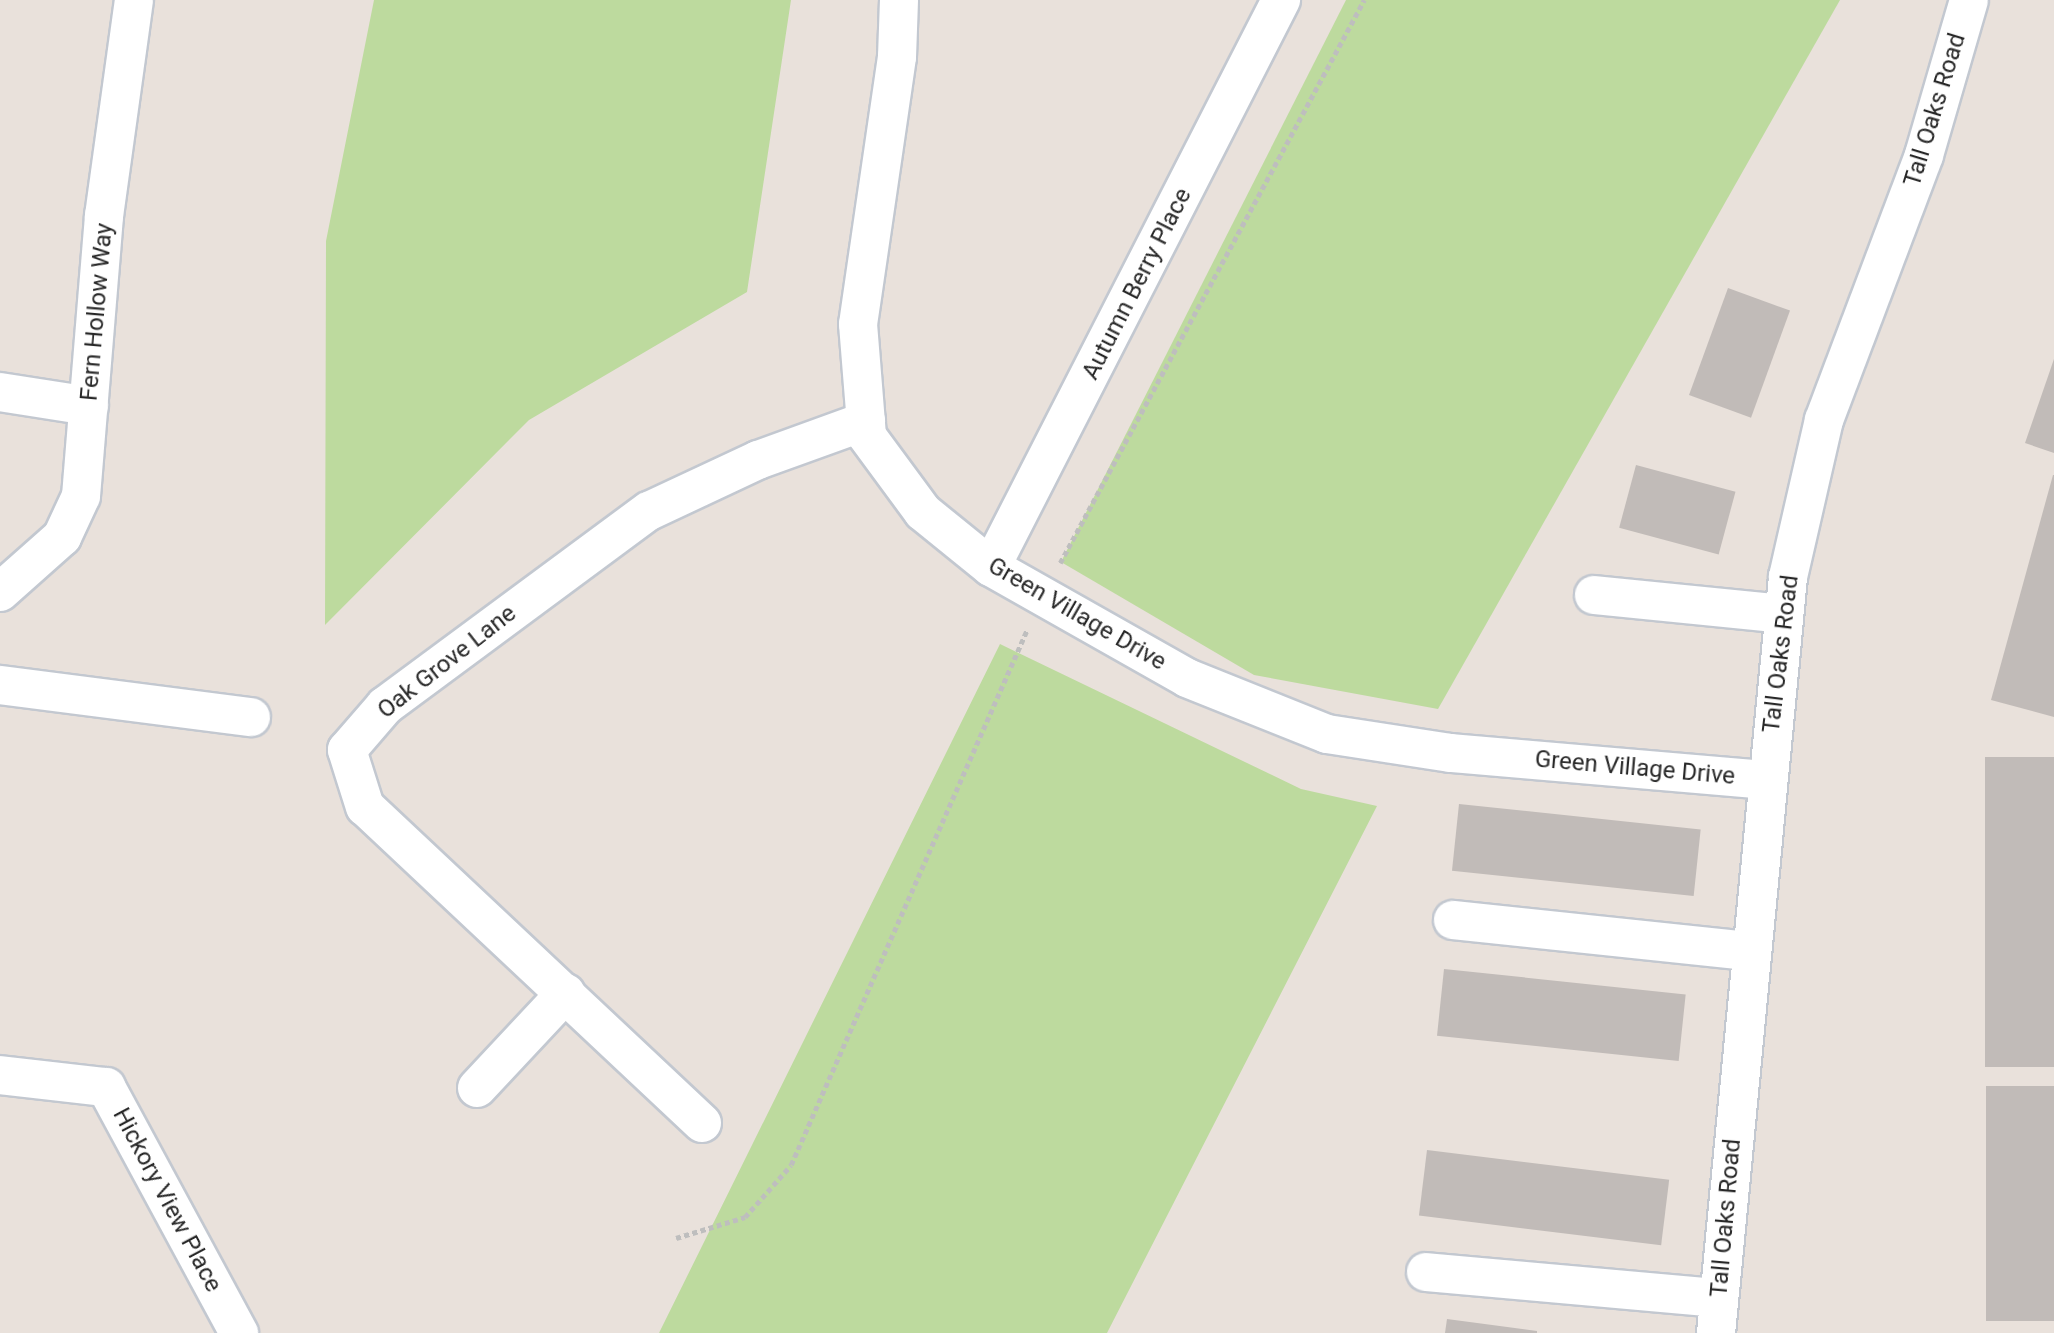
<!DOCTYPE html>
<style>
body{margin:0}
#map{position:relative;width:2054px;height:1333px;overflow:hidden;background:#e9e1db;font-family:Roboto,sans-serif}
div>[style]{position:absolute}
.green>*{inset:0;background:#bdda9e}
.building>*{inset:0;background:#c1bbb8;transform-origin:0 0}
.path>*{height:4.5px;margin-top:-2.25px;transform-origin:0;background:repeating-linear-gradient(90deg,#bebebe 0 5px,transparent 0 8.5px)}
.roads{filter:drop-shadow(2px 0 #c3c8d0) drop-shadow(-2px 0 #c3c8d0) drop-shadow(0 2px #c3c8d0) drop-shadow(0 -2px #c3c8d0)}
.minor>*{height:38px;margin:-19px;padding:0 19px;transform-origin:19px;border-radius:19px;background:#fff}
span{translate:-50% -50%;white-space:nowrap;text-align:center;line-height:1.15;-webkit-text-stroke:7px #fff;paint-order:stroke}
.street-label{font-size:24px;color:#282828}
</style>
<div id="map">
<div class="green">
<i style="clip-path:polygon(374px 0,791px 0,747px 292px,529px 420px,325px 625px,326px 241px)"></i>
<i style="clip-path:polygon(1346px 0,1840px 0,1438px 709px,1254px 675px,1061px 562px)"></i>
<i style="clip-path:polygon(1000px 644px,1301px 789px,1377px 806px,1107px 1333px,659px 1333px)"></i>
</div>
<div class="building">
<i style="left:1728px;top:288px;width:66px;height:114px;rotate:20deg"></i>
<i style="clip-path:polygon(2054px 359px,2054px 453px,2025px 443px)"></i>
<i style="left:1636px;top:465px;width:103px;height:65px;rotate:15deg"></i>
<i style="clip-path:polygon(2053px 475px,2054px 475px,2054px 717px,1991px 700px)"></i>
<i style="left:2054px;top:757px;width:310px;height:69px;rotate:90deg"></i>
<i style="left:1459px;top:804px;width:243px;height:67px;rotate:6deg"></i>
<i style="left:1444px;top:969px;width:243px;height:67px;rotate:6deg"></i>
<i style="left:1986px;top:1086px;width:68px;height:235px"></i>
<i style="left:1427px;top:1150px;width:244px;height:66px;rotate:7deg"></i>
<i style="clip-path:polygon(1447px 1319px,1537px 1331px,1537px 1333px,1445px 1333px)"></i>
</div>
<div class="path">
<i style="left:1060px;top:563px;width:640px;rotate:-61.63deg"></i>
<i style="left:676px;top:1238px;width:72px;rotate:-16.9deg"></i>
<i style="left:745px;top:1217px;width:69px;rotate:-48.5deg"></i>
<i style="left:791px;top:1165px;width:585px;rotate:-66.2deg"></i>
</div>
<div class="roads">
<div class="minor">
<i style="left:899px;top:0;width:57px;rotate:92deg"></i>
<i style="left:897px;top:57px;width:270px;rotate:98.3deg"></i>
<i style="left:858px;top:324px;width:112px;rotate:85.4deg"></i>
<i style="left:867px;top:436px;width:94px;rotate:53.6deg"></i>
<i style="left:923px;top:512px;width:87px;rotate:39deg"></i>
<i style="left:991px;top:567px;width:225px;rotate:29.5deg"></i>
<i style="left:1187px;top:678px;width:151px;rotate:21.8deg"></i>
<i style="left:1327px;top:734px;width:125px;rotate:8.7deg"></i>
<i style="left:1451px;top:753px;width:316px;rotate:4.9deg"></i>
<i style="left:0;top:392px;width:90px;rotate:8.9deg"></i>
<i style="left:991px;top:567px;width:637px;rotate:-62.91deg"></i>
<i style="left:0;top:592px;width:83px;rotate:-41.6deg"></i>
<i style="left:62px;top:537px;width:45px;rotate:-65.1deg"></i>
<i style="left:81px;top:496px;width:281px;rotate:-85.3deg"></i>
<i style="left:104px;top:216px;width:218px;rotate:-82.1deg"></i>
<i style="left:1594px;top:595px;width:191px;rotate:5.7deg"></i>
<i style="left:0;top:685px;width:253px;rotate:7.3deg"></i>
<i style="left:1453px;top:920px;width:299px;rotate:6deg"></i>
<i style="left:0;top:1075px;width:107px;rotate:6.5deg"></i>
<i style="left:106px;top:1087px;width:280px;rotate:61.6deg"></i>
<i style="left:477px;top:1088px;width:130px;rotate:-46.9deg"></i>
<i style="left:702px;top:1123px;width:462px;rotate:-136.8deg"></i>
<i style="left:365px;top:807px;width:60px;rotate:-107.5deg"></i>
<i style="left:347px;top:750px;width:58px;rotate:-49.2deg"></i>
<i style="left:385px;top:706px;width:328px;rotate:-36.5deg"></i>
<i style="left:649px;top:511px;width:120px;rotate:-25.1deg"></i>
<i style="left:758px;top:460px;width:115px;rotate:-19.9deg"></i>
<i style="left:1426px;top:1272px;width:294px;rotate:5.1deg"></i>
<i style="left:1716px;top:1333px;width:759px;rotate:-84.56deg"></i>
<i style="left:1788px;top:577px;width:161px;rotate:-77.1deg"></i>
<i style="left:1824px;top:420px;width:283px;rotate:-69.3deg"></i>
<i style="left:1924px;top:155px;width:161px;rotate:-73.8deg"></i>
</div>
</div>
<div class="street-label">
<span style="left:1935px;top:110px;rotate:-73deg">Tall Oaks Road</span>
<span style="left:1137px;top:284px;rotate:-63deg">Autumn Berry Place</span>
<span style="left:97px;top:312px;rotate:-85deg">Fern Hollow Way</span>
<span style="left:1077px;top:614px;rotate:30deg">Green Village Drive</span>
<span style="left:1781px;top:654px;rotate:-83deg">Tall Oaks Road</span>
<span style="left:447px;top:662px;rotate:-38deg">Oak Grove Lane</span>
<span style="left:1635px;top:768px;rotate:5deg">Green Village Drive</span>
<span style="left:167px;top:1200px;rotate:62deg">Hickory View Place</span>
<span style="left:1726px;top:1218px;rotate:-85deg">Tall Oaks Road</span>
</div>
</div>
